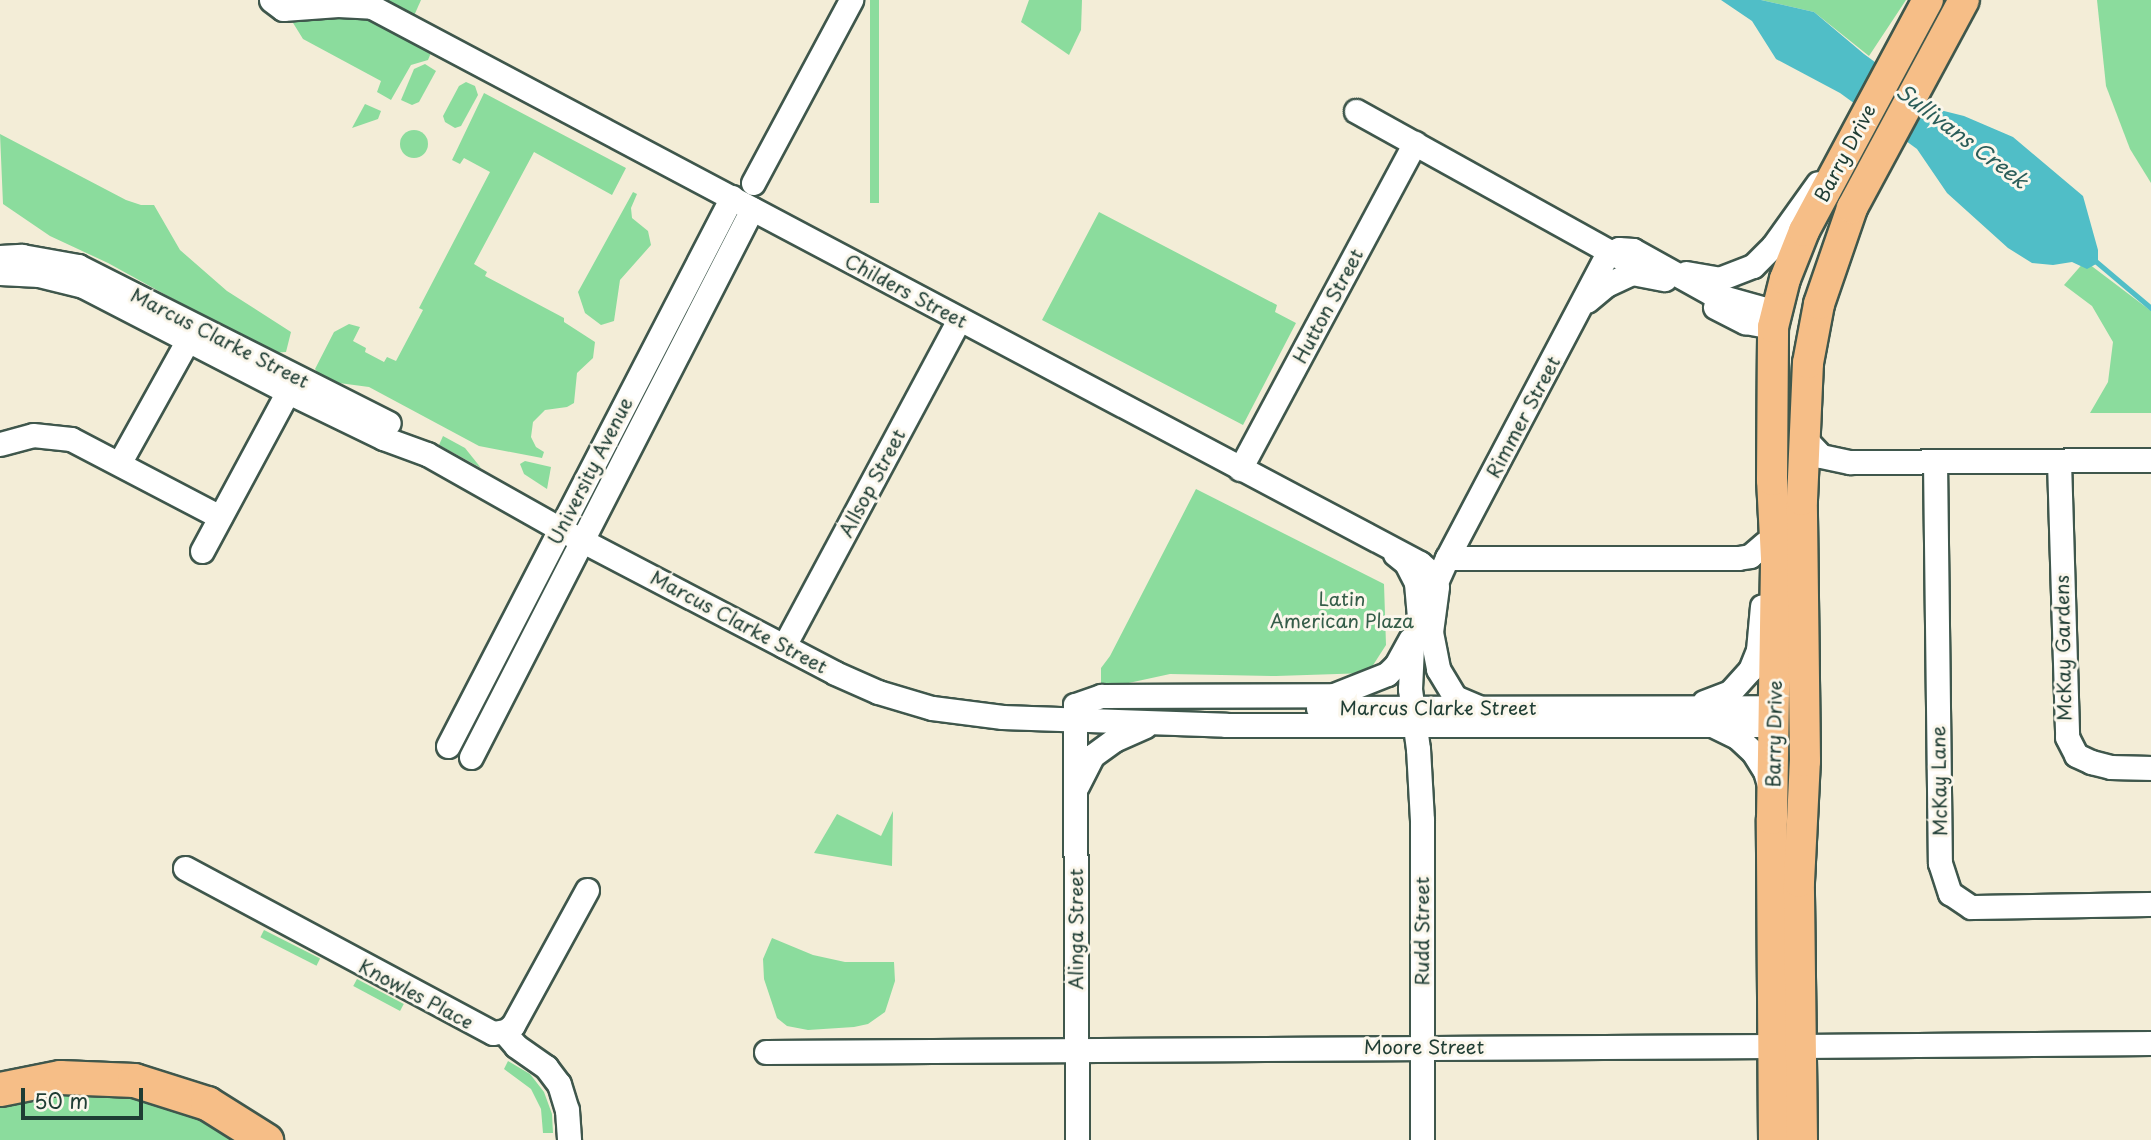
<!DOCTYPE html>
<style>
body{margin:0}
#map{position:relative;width:2151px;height:1140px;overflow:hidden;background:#f3edd7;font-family:"Playpen Sans",sans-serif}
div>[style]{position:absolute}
.green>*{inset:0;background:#8bdc9d;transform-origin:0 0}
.round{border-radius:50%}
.water>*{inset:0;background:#50bec7}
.stream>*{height:5px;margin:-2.5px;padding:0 2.5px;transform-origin:2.5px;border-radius:2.5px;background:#50bec7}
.roads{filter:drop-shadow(2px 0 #3f574c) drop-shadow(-2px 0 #3f574c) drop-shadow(0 2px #3f574c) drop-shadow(0 -2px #3f574c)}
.minor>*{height:23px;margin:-11.5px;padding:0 11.5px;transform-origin:11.5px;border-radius:11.5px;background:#fff}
.major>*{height:30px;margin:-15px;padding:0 15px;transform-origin:15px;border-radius:15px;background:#f6be87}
.highway>*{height:33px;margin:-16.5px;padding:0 16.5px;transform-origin:16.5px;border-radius:16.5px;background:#f6be87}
span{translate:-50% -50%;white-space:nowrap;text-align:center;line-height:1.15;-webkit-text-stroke:6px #fbf7ec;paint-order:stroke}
.street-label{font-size:19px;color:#1f3d34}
.park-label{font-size:19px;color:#355d49}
.water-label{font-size:21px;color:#2b5d59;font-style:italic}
.scale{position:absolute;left:21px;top:1088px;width:122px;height:32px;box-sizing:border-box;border:4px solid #1f3d34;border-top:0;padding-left:9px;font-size:21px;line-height:24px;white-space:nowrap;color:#1f3d34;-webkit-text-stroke:5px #fbf7ec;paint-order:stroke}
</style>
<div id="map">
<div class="green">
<i style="clip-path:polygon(367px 0,421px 0,409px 27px)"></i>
<i style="left:870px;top:0;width:9px;height:203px"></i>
<i style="clip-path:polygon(1029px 0,1082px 0,1081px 30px,1069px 55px,1021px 22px)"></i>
<i style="clip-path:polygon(1761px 0,1906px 0,1869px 56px,1814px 12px)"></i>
<i style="clip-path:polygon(2097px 0,2151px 0,2151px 183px,2130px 149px,2106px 86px)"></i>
<i style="clip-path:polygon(356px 15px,378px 20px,433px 48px,428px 60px,411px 65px,391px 100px,377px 92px,381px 81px,303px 39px,290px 18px)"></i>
<i style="clip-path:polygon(425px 64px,436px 71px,419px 102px,412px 105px,401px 100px,414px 69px)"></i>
<i style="clip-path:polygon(466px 82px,475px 86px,478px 95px,461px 126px,455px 128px,445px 122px,443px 116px,459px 86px)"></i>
<i style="clip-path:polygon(484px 93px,626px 168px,612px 195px,534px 152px,474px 264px,487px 272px,485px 276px,564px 318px,564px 322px,595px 342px,593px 358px,577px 373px,574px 403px,567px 407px,545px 410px,533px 422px,531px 437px,536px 447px,544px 452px,542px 458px,479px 446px,369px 387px,339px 383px,318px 373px,315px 369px,334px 332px,349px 324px,360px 327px,353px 341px,366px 348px,365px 352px,384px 362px,387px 357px,396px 361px,423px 310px,419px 308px,490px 172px,464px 158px,460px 164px,452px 160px)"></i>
<i style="clip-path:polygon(365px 104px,381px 111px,378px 119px,352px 128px)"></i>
<i class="round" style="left:400px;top:130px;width:28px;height:28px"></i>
<i style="clip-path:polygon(0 134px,126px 200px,141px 205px,154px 205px,180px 250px,227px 291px,291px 332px,286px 352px,271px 353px,108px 263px,50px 236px,3px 204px)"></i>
<i style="clip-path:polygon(633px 192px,637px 194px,631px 208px,632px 218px,648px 231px,651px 245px,620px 280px,614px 321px,601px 325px,585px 313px,578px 292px)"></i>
<i style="clip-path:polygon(1099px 212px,1277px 305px,1275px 312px,1296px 323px,1243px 425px,1042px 320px)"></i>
<i style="clip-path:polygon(2085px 261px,2151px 311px,2151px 413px,2090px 413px,2108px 382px,2113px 342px,2092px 306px,2064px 285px)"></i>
<i style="clip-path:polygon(443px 436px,465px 448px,481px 468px,439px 445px)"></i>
<i style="clip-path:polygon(525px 461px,551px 467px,547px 489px,524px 474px,520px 464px)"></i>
<i style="clip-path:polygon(1196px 489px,1384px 584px,1386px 645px,1368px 673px,1276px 676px,1170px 674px,1101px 689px,1101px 668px,1110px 656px)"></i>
<i style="clip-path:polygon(893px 811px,892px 866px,814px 853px,837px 814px,881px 836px)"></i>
<i style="left:264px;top:930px;width:63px;height:8px;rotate:27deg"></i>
<i style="clip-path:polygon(772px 938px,813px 955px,845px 962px,894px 962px,895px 981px,885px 1012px,868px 1024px,854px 1027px,808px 1030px,787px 1026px,777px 1018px,764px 979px,763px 959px)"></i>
<i style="left:357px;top:979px;width:53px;height:8px;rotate:28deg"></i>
<i style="clip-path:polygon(508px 1061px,530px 1074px,544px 1092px,552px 1114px,553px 1133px,543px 1133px,541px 1109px,531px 1089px,504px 1069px)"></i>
<i style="clip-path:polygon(84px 1088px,172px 1102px,246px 1140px,0 1140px,0 1101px)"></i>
</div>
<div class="water">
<i style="clip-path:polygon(1721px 0,1761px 0,1814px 12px,1864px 54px,1940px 110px,1964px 116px,2013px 137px,2083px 196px,2098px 250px,2098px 263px,2087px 269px,2072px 262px,2053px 265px,2032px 263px,2008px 248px,1947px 193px,1917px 149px,1840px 93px,1776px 59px,1752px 21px)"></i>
</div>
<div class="stream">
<i style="left:2093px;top:259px;width:76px;rotate:40.2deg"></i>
</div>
<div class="roads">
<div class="minor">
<i style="left:271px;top:0;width:15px;rotate:37deg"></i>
<i style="left:283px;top:9px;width:55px;rotate:-4.2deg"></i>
<i style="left:338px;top:5px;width:34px;rotate:3deg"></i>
<i style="left:372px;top:7px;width:9px;rotate:-126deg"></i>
<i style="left:372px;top:7px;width:1186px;rotate:27.95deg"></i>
<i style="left:1420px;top:563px;width:15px;rotate:42deg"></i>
<i style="left:1431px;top:573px;width:15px;rotate:67deg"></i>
<i style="left:1437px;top:587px;width:45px;rotate:97.6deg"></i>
<i style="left:1431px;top:632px;width:38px;rotate:79deg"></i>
<i style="left:1438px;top:669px;width:33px;rotate:59deg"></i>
<i style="left:1455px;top:697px;width:25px;rotate:23deg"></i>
<i style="left:1356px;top:111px;width:305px;rotate:29deg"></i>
<i style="left:753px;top:183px;width:208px;rotate:-61.8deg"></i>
<i style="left:0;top:257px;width:22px;rotate:-3deg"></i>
<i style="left:22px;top:256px;width:57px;rotate:10.1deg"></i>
<i style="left:78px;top:266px;width:348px;rotate:26.8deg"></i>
<i style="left:0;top:273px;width:39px;rotate:3deg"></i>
<i style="left:39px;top:275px;width:45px;rotate:14deg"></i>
<i style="left:83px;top:286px;width:231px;rotate:27.3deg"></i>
<i style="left:288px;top:392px;width:106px;rotate:25.8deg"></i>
<i style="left:383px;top:438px;width:47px;rotate:20deg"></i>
<i style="left:427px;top:454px;width:153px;rotate:29.4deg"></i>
<i style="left:560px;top:529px;width:310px;rotate:27.6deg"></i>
<i style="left:835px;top:673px;width:47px;rotate:23.8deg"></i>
<i style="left:878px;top:692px;width:56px;rotate:16.5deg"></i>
<i style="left:932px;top:708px;width:71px;rotate:7.3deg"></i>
<i style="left:1002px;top:717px;width:224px;rotate:2deg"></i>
<i style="left:1226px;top:725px;width:548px"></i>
<i style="left:1686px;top:273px;width:34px;rotate:10deg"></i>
<i style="left:1719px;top:279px;width:36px;rotate:-21deg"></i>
<i style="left:1753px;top:266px;width:28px;rotate:-45deg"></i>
<i style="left:1773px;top:246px;width:77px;rotate:-54.5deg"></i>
<i style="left:1587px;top:301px;width:25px;rotate:-40deg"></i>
<i style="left:1606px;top:285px;width:29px;rotate:-25deg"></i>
<i style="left:1632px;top:273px;width:33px;rotate:11deg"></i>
<i style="left:1715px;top:307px;width:34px;rotate:27deg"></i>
<i style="left:1745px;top:322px;width:28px;rotate:10deg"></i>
<i style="left:1805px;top:428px;width:14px;rotate:78deg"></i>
<i style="left:1808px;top:442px;width:19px;rotate:47deg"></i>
<i style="left:1821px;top:456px;width:30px;rotate:12deg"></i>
<i style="left:1850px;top:462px;width:301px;rotate:-0.4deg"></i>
<i style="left:0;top:444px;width:34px;rotate:-15deg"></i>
<i style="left:33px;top:435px;width:38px;rotate:6deg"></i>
<i style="left:71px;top:439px;width:168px;rotate:27.6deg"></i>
<i style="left:1935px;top:461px;width:402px;rotate:89.3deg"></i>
<i style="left:1940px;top:863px;width:32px;rotate:72deg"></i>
<i style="left:1950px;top:893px;width:25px;rotate:34deg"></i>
<i style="left:1971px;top:907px;width:180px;rotate:-1deg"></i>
<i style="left:2059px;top:461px;width:276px;rotate:88.3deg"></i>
<i style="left:2067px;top:737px;width:20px;rotate:63deg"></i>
<i style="left:2076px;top:755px;width:17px;rotate:25deg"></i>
<i style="left:2091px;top:762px;width:21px;rotate:14deg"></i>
<i style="left:2111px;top:767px;width:40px;rotate:1.4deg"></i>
<i style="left:120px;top:462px;width:140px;rotate:-60.9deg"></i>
<i style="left:1240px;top:469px;width:370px;rotate:-61.8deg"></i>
<i style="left:202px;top:551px;width:194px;rotate:-61.7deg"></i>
<i style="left:1395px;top:554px;width:14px;rotate:39deg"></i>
<i style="left:1406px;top:563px;width:22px;rotate:63deg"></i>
<i style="left:1416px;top:583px;width:34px;rotate:85deg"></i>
<i style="left:1447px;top:558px;width:291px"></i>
<i style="left:1738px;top:558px;width:12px;rotate:-9deg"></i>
<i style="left:1750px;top:556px;width:20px;rotate:-41deg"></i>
<i style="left:784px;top:646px;width:370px;rotate:-61.8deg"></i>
<i style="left:1704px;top:702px;width:28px;rotate:-21deg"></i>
<i style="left:1730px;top:692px;width:30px;rotate:-48deg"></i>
<i style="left:1750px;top:670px;width:22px;rotate:-68deg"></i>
<i style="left:1758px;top:650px;width:44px;rotate:-84.8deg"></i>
<i style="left:1318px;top:708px;width:457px;rotate:-0.1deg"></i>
<i style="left:1714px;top:726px;width:25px;rotate:26deg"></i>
<i style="left:1737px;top:737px;width:22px;rotate:43deg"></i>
<i style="left:1753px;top:752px;width:22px;rotate:58deg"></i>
<i style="left:1765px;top:771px;width:18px;rotate:74deg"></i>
<i style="left:448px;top:746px;width:618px;rotate:-62.65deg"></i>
<i style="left:471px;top:757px;width:616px;rotate:-62.85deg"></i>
<i style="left:1077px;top:786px;width:34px;rotate:-63deg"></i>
<i style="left:1092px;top:756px;width:27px;rotate:-36deg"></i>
<i style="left:1114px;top:740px;width:34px;rotate:-24deg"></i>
<i style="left:185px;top:868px;width:349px;rotate:28.2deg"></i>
<i style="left:493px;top:1033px;width:13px;rotate:-9deg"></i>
<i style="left:506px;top:1031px;width:9px;rotate:-41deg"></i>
<i style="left:513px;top:1025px;width:154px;rotate:-61.3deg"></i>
<i style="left:504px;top:1032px;width:18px;rotate:49deg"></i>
<i style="left:516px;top:1046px;width:37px;rotate:35deg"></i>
<i style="left:546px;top:1067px;width:21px;rotate:53deg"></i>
<i style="left:559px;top:1084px;width:27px;rotate:73deg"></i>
<i style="left:567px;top:1110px;width:30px;rotate:86deg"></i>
<i style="left:1800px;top:1046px;width:351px;rotate:-0.5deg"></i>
<i style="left:766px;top:1052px;width:1007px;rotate:-0.34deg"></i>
<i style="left:1077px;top:1140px;width:435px;rotate:-90.3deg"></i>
<i style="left:1075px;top:705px;width:28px;rotate:-19deg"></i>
<i style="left:1101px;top:696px;width:233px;rotate:-0.2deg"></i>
<i style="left:1334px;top:695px;width:57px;rotate:-21.6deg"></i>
<i style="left:1387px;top:674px;width:13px;rotate:-45deg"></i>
<i style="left:1396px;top:665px;width:29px;rotate:-61deg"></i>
<i style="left:1422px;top:1140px;width:320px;rotate:-90deg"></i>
<i style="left:1422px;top:820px;width:71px;rotate:-93.2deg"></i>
<i style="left:1418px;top:749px;width:61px;rotate:-97.6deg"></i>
<i style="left:1410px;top:689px;width:43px;rotate:-87.3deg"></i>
<i style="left:1412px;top:646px;width:27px;rotate:-75deg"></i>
<i style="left:1419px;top:620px;width:68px;rotate:-65.7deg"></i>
<i style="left:1447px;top:558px;width:343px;rotate:-62.2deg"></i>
<i style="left:1607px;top:255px;width:13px;rotate:-27deg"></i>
<i style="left:1619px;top:249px;width:14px;rotate:4deg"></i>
<i style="left:1633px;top:250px;width:90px;rotate:29.1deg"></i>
<i style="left:1712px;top:294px;width:66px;rotate:15.7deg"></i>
</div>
<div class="major">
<i style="left:1774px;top:1140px;width:321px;rotate:-90.4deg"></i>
<i style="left:1772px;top:819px;width:261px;rotate:-89.1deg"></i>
<i style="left:1776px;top:558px;width:78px;rotate:-92.9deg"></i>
<i style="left:1772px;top:480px;width:153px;rotate:-89.6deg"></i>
<i style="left:1773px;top:327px;width:49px;rotate:-76deg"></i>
<i style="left:1785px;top:279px;width:52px;rotate:-68.4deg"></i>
<i style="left:1804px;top:231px;width:262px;rotate:-61.8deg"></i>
<i style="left:1802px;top:1140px;width:258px;rotate:-90.7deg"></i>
<i style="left:1799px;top:882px;width:121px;rotate:-87.2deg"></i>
<i style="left:1805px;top:761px;width:261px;rotate:-90.7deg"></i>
<i style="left:1802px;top:500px;width:137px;rotate:-87.5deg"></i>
<i style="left:1808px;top:363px;width:60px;rotate:-79.4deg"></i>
<i style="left:1819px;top:304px;width:102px;rotate:-71deg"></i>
<i style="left:1852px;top:208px;width:236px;rotate:-61.7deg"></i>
</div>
<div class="highway">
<i style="left:0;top:1089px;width:61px;rotate:-11.3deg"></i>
<i style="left:60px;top:1077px;width:74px;rotate:2.3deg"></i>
<i style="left:134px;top:1080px;width:77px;rotate:17.5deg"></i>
<i style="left:207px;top:1103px;width:70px;rotate:32.1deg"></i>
</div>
</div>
<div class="street-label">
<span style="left:1845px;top:153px;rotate:-62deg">Barry Drive</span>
<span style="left:906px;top:291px;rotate:28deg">Childers Street</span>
<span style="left:1328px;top:306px;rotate:-62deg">Hutton Street</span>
<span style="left:220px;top:338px;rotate:27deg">Marcus Clarke Street</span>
<span style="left:1523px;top:417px;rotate:-62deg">Rimmer Street</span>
<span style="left:590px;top:471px;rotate:-63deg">University Avenue</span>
<span style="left:872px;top:483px;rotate:-62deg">Allsop Street</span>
<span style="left:739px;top:622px;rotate:28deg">Marcus Clarke Street</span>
<span style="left:2063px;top:648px;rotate:-91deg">McKay Gardens</span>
<span style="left:1438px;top:708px">Marcus Clarke Street</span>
<span style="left:1774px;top:734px;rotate:-89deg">Barry Drive</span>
<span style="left:1939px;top:781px;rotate:-91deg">McKay Lane</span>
<span style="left:1076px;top:929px;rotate:-90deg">Alinga Street</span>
<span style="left:1422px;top:931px;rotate:-90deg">Rudd Street</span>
<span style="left:416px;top:994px;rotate:28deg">Knowles Place</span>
<span style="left:1424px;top:1047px">Moore Street</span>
</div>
<div class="park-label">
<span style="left:1342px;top:610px">Latin<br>American Plaza</span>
</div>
<div class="water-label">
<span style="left:1963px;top:135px;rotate:37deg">Sullivans Creek</span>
</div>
<div class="scale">50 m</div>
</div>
